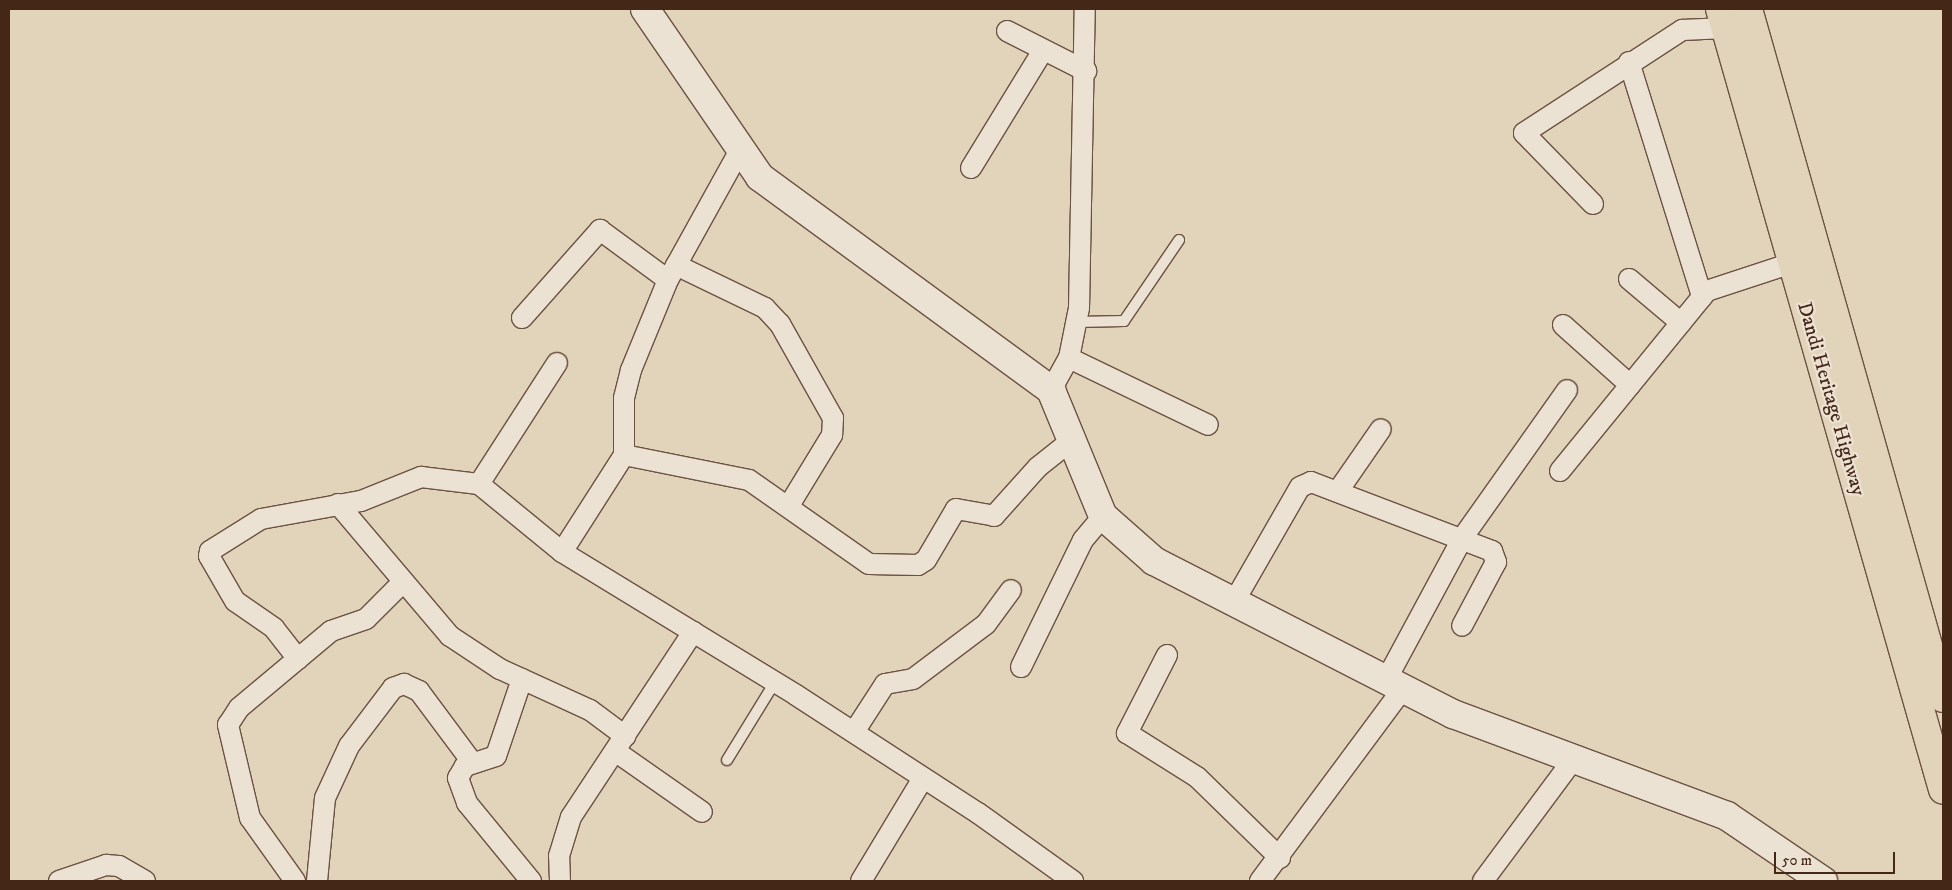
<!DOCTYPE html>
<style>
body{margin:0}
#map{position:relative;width:1952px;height:890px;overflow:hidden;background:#e2d3bb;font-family:"IM FELL DW Pica",serif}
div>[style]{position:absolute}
.roads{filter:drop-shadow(1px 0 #6c5241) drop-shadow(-1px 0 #6c5241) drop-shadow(0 1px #6c5241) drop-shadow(0 -1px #6c5241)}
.lane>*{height:10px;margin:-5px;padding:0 5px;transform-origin:5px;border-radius:5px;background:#ece2d3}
.street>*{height:20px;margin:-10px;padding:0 10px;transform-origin:10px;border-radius:10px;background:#ece2d3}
.secondary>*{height:28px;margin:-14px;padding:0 14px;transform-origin:14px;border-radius:14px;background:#ece2d3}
.highway>*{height:28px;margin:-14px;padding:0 14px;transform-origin:14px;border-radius:14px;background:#e2d3bb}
span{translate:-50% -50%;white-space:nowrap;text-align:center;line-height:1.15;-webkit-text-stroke:4.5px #ece2d3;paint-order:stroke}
.street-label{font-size:20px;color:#452718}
.frame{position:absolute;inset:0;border:10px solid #452718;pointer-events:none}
.scale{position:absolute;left:1774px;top:852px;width:121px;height:22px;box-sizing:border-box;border:2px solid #452718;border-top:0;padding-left:6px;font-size:15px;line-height:18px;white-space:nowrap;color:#452718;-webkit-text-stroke:4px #ece2d3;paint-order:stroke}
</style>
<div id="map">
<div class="roads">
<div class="lane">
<i style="left:1076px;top:322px;width:48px;rotate:-1.2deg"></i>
<i style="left:1124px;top:321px;width:98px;rotate:-55.8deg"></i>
<i style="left:727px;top:760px;width:92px;rotate:-58.4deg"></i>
</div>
<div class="street">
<i style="left:1007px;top:31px;width:89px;rotate:26.9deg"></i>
<i style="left:1629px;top:62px;width:246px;rotate:72.7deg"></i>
<i style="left:971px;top:168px;width:136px;rotate:-58.5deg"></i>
<i style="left:1593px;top:204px;width:99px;rotate:-134.2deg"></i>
<i style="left:1524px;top:133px;width:189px;rotate:-33.1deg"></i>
<i style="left:1682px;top:30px;width:44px;rotate:-2.6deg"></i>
<i style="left:676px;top:265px;width:99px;rotate:25.8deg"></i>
<i style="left:765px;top:308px;width:22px;rotate:47deg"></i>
<i style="left:780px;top:324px;width:108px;rotate:60.6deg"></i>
<i style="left:833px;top:418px;width:17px;rotate:93deg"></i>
<i style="left:832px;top:435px;width:84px;rotate:121.4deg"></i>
<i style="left:1629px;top:279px;width:68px;rotate:40.2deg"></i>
<i style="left:522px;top:318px;width:118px;rotate:-48.4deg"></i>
<i style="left:600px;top:230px;width:84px;rotate:36.3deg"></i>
<i style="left:1563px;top:325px;width:90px;rotate:41.8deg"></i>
<i style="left:1069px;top:358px;width:154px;rotate:25.7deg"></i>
<i style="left:1051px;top:390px;width:37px;rotate:-61deg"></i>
<i style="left:1069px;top:358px;width:51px;rotate:-78.7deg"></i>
<i style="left:1079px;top:308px;width:299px;rotate:-88.9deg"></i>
<i style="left:624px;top:455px;width:127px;rotate:11.3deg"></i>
<i style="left:749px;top:480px;width:146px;rotate:35deg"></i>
<i style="left:869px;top:564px;width:49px;rotate:1.2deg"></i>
<i style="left:918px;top:565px;width:9px;rotate:-32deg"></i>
<i style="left:926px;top:560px;width:59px;rotate:-59.5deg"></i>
<i style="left:956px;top:509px;width:39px;rotate:10deg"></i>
<i style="left:994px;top:516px;width:66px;rotate:-48.1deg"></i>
<i style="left:1038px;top:467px;width:43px;rotate:-38.5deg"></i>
<i style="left:1560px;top:471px;width:232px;rotate:-50.8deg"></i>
<i style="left:1707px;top:291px;width:89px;rotate:-18.2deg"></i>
<i style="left:479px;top:484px;width:144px;rotate:-57.2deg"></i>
<i style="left:1338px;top:491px;width:75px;rotate:-55.3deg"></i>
<i style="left:338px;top:504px;width:173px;rotate:49.7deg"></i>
<i style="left:450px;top:636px;width:60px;rotate:33.4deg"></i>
<i style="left:500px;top:669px;width:99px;rotate:24.5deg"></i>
<i style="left:590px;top:710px;width:44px;rotate:36.6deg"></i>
<i style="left:562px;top:552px;width:115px;rotate:-57.4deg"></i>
<i style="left:624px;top:455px;width:57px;rotate:-90deg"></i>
<i style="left:624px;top:398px;width:29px;rotate:-76deg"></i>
<i style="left:631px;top:370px;width:97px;rotate:-67.7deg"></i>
<i style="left:668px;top:280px;width:149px;rotate:-61deg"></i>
<i style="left:1235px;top:600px;width:130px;rotate:-60.1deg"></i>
<i style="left:1300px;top:487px;width:12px;rotate:-24deg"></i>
<i style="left:1311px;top:482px;width:194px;rotate:20.9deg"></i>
<i style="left:1492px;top:551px;width:12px;rotate:70deg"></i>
<i style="left:1496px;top:562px;width:72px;rotate:118deg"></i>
<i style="left:1167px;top:655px;width:88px;rotate:117.1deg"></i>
<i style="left:1127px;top:733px;width:83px;rotate:32.2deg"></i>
<i style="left:1197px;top:777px;width:116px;rotate:44.3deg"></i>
<i style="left:298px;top:659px;width:39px;rotate:-128deg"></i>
<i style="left:274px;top:628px;width:47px;rotate:-145.3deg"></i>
<i style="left:235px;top:601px;width:52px;rotate:-120deg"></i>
<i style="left:209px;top:556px;width:5px;rotate:-79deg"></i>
<i style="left:210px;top:551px;width:60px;rotate:-32.1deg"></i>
<i style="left:261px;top:519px;width:102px;rotate:-10.2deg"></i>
<i style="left:361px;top:501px;width:65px;rotate:-21.8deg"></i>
<i style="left:421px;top:477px;width:58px;rotate:6.9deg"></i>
<i style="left:479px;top:484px;width:107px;rotate:39.3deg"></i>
<i style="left:562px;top:552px;width:274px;rotate:31.4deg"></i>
<i style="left:796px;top:695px;width:217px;rotate:33deg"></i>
<i style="left:978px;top:813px;width:117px;rotate:35.6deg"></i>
<i style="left:1021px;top:667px;width:141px;rotate:-64deg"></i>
<i style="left:1083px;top:540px;width:31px;rotate:-50deg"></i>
<i style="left:522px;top:679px;width:81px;rotate:108.7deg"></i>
<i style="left:496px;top:756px;width:33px;rotate:162deg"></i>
<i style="left:465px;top:766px;width:14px;rotate:120deg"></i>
<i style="left:458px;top:778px;width:27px;rotate:70deg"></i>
<i style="left:467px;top:803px;width:101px;rotate:50.6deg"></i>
<i style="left:1385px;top:682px;width:165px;rotate:-61.7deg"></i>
<i style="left:1463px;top:537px;width:180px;rotate:-54.7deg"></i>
<i style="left:854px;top:732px;width:57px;rotate:-57.1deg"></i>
<i style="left:885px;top:684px;width:28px;rotate:-10deg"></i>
<i style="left:913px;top:679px;width:91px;rotate:-37deg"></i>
<i style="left:986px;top:624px;width:42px;rotate:-53.7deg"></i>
<i style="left:615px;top:751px;width:106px;rotate:35deg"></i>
<i style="left:59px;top:881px;width:50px;rotate:-18.8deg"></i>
<i style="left:106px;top:865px;width:13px;rotate:4deg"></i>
<i style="left:119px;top:866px;width:30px;rotate:30deg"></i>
<i style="left:295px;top:881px;width:77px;rotate:-125.5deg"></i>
<i style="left:250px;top:818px;width:96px;rotate:-103.3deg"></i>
<i style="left:228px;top:725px;width:20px;rotate:-57deg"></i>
<i style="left:239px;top:708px;width:120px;rotate:-39.9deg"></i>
<i style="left:331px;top:631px;width:37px;rotate:-19deg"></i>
<i style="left:366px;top:619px;width:51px;rotate:-45deg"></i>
<i style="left:317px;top:881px;width:83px;rotate:-84.5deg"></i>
<i style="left:325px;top:798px;width:57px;rotate:-65.2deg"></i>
<i style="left:349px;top:746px;width:73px;rotate:-52.8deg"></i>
<i style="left:393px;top:688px;width:12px;rotate:-20deg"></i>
<i style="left:404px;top:684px;width:17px;rotate:25deg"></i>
<i style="left:419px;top:691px;width:89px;rotate:53.3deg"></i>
<i style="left:560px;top:881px;width:25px;rotate:-92deg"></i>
<i style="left:559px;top:856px;width:41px;rotate:-72.9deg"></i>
<i style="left:571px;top:817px;width:222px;rotate:-56.6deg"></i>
<i style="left:861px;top:881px;width:118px;rotate:-58.9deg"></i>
<i style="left:1260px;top:881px;width:238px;rotate:-53.4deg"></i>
<i style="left:1483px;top:881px;width:151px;rotate:-53.4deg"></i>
</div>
<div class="secondary">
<i style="left:645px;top:9px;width:204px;rotate:55.6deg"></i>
<i style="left:760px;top:177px;width:361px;rotate:36.2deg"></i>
<i style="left:1051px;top:390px;width:136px;rotate:67.6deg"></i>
<i style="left:1103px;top:516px;width:68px;rotate:41.4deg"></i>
<i style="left:1154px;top:561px;width:336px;rotate:27.1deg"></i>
<i style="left:1453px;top:714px;width:292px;rotate:20.4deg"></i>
<i style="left:1727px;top:816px;width:116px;rotate:34.1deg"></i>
</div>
<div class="highway">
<i style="left:1720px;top:9px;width:812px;rotate:74.06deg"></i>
<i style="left:1748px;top:9px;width:716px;rotate:74.2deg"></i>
</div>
</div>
<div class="street-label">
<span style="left:1831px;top:399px;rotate:74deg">Dandi Heritage Highway</span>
</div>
<div class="frame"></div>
<div class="scale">50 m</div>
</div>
